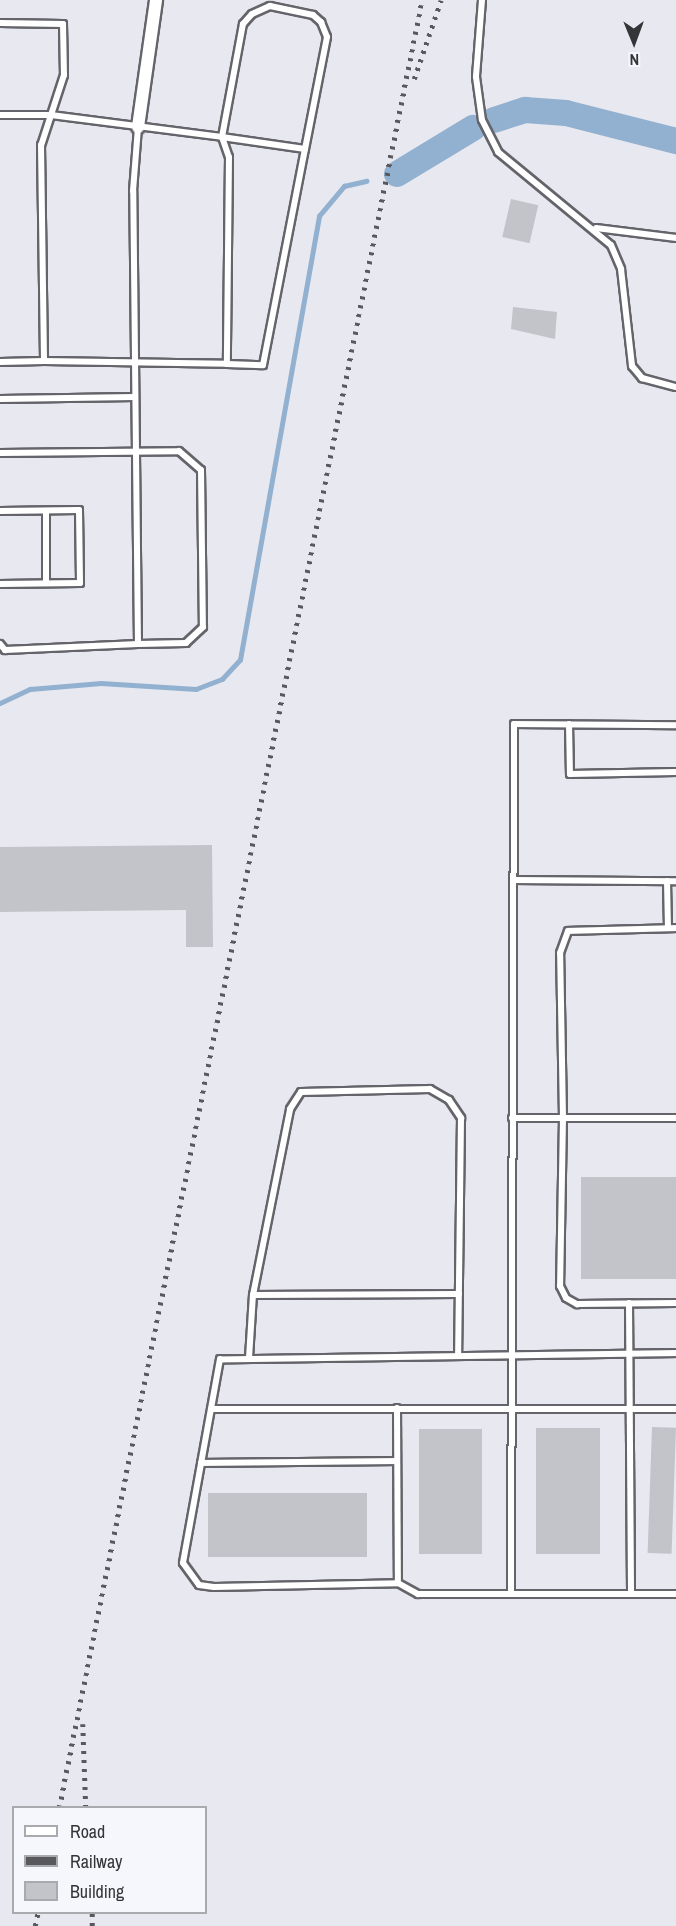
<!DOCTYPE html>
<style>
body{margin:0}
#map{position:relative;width:676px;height:1926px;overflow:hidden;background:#e8e9f0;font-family:"Archivo Narrow",sans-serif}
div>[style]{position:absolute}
.stream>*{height:4.5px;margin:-2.25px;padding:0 2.25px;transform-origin:2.25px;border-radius:2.25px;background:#92b0cf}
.river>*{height:26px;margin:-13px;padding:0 13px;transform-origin:13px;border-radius:13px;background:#92b0cf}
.building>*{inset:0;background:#c3c3ca;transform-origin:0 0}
.roads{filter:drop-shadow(2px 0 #64646a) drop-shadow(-2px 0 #64646a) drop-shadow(0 2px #64646a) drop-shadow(0 -2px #64646a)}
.service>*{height:6px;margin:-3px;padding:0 3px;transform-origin:3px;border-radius:3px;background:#fff}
.minor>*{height:12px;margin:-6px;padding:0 6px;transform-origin:6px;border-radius:6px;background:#fff}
.rail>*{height:4.5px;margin-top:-2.25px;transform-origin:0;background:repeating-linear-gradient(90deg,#59595d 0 3px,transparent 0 9px)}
span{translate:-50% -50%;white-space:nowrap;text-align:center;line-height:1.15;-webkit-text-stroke:6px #f6f6fd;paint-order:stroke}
.legend{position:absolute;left:12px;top:1806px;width:195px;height:108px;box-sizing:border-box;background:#f6f6fd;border:2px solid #a9a9ae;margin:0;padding:8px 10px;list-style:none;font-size:18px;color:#353538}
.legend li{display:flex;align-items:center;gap:12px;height:30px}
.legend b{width:30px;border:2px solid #a9a9ae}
.north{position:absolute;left:604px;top:12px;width:60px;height:60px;-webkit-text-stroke:4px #f6f6fd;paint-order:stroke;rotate:179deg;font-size:16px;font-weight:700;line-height:24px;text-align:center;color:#353538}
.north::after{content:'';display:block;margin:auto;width:21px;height:27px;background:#353538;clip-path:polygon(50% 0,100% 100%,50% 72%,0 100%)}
</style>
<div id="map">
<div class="stream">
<i style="left:0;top:703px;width:33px;rotate:-25deg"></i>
<i style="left:30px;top:689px;width:71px;rotate:-4.8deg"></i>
<i style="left:101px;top:683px;width:95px;rotate:3.6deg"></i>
<i style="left:196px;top:689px;width:28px;rotate:-21deg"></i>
<i style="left:222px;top:679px;width:26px;rotate:-47deg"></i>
<i style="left:240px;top:660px;width:451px;rotate:-79.9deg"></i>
<i style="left:319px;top:216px;width:39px;rotate:-50deg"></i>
<i style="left:344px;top:186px;width:23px;rotate:-13deg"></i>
</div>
<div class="river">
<i style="left:494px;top:120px;width:33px;rotate:-18deg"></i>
<i style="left:525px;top:110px;width:41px;rotate:4.2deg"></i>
<i style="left:566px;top:113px;width:114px;rotate:14.3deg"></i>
<i style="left:397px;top:174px;width:89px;rotate:-31.2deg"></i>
</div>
<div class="building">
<i style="left:511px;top:199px;width:28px;height:39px;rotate:13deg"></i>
<i style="clip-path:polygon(513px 307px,557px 312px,555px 339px,511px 329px)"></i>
<i style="clip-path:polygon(212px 845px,213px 947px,186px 947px,186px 910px,0 912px,0 847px)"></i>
<i style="left:581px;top:1177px;width:95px;height:102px"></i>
<i style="left:652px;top:1427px;width:24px;height:126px;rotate:2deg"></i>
<i style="left:536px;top:1428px;width:64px;height:126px"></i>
<i style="left:419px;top:1429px;width:63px;height:125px"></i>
<i style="left:367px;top:1493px;width:64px;height:159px;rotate:90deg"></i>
</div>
<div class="roads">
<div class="service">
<i style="left:482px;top:0;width:77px;rotate:94.5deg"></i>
<i style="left:476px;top:77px;width:43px;rotate:82.1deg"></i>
<i style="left:482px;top:120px;width:36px;rotate:63deg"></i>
<i style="left:498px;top:152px;width:146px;rotate:39.5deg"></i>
<i style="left:611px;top:245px;width:26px;rotate:67deg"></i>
<i style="left:621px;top:269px;width:98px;rotate:83.5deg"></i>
<i style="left:632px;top:366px;width:16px;rotate:50deg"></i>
<i style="left:642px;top:378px;width:35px;rotate:15deg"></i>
<i style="left:0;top:23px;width:63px;rotate:0.9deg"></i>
<i style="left:63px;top:24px;width:51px;rotate:88.9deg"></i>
<i style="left:64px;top:75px;width:42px;rotate:108deg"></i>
<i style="left:51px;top:115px;width:172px;rotate:7.3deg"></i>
<i style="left:222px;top:137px;width:115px;rotate:-79.5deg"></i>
<i style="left:243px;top:24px;width:13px;rotate:-48deg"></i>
<i style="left:252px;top:14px;width:20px;rotate:-24deg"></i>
<i style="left:270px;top:6px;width:44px;rotate:11.8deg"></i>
<i style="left:313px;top:15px;width:11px;rotate:41deg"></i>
<i style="left:321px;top:22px;width:16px;rotate:68deg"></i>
<i style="left:327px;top:37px;width:114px;rotate:101.1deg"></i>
<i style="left:305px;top:149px;width:84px;rotate:-171.8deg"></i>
<i style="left:222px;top:137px;width:21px;rotate:71deg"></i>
<i style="left:229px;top:157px;width:207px;rotate:90.6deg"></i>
<i style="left:227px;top:364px;width:36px;rotate:2deg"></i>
<i style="left:263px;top:365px;width:220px;rotate:-79deg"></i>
<i style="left:0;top:115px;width:51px"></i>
<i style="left:51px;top:115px;width:32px;rotate:108deg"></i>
<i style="left:41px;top:145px;width:216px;rotate:89.2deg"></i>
<i style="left:44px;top:361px;width:44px;rotate:178.7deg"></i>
<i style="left:596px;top:228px;width:81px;rotate:7.1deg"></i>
<i style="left:44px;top:361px;width:183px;rotate:0.9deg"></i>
<i style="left:0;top:399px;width:135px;rotate:-0.8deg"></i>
<i style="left:0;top:453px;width:179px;rotate:-0.6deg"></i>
<i style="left:179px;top:451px;width:29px;rotate:41deg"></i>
<i style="left:201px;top:470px;width:157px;rotate:89.3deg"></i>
<i style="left:203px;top:627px;width:23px;rotate:137deg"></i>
<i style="left:186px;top:643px;width:48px;rotate:178.8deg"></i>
<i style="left:0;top:511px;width:79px;rotate:-0.7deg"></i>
<i style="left:79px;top:510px;width:73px;rotate:89.2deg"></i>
<i style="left:80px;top:583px;width:80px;rotate:179.3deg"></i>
<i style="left:46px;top:511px;width:72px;rotate:90deg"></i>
<i style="left:0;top:644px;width:8px;rotate:50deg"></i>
<i style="left:5px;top:650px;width:133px;rotate:-2.6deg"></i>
<i style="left:138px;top:644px;width:453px;rotate:-90.6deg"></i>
<i style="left:133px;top:191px;width:64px;rotate:-85.5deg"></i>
<i style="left:569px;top:724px;width:50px;rotate:88.9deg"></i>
<i style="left:570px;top:774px;width:106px;rotate:-1.1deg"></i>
<i style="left:513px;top:880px;width:163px;rotate:0.4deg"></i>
<i style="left:667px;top:881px;width:47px;rotate:88.8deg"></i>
<i style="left:512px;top:1118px;width:51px"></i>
<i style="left:563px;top:1118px;width:165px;rotate:-91deg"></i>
<i style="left:560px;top:953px;width:23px;rotate:-70deg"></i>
<i style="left:568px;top:931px;width:108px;rotate:-1.6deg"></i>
<i style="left:676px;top:1118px;width:113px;rotate:180deg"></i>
<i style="left:563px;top:1118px;width:168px;rotate:91deg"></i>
<i style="left:560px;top:1286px;width:13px;rotate:63deg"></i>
<i style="left:566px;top:1298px;width:13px;rotate:29deg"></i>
<i style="left:577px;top:1304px;width:99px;rotate:-0.6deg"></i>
<i style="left:253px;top:1295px;width:206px;rotate:-0.3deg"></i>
<i style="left:629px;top:1303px;width:291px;rotate:89.6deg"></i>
<i style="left:676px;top:1353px;width:456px;rotate:179.2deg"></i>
<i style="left:220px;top:1359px;width:207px;rotate:100.3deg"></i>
<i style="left:183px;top:1563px;width:27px;rotate:54deg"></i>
<i style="left:199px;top:1585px;width:15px;rotate:8deg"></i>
<i style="left:214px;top:1587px;width:184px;rotate:-1.2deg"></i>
<i style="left:398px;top:1583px;width:23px;rotate:29deg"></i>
<i style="left:418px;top:1594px;width:258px"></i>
<i style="left:249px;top:1358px;width:63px;rotate:-86.4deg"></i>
<i style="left:253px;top:1295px;width:190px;rotate:-78.7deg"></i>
<i style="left:290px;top:1109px;width:20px;rotate:-57deg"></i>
<i style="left:301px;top:1092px;width:129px;rotate:-1.3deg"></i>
<i style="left:430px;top:1089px;width:22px;rotate:30deg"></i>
<i style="left:449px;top:1100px;width:22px;rotate:56deg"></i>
<i style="left:461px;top:1118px;width:238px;rotate:90.7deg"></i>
<i style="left:397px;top:1408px;width:175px;rotate:89.7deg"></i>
<i style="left:211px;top:1409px;width:465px"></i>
<i style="left:201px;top:1463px;width:196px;rotate:-0.6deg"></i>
<i style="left:511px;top:1594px;width:870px;rotate:-89.8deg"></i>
<i style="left:514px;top:724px;width:162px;rotate:0.4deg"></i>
</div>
<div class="minor">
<i style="left:138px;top:127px;width:128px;rotate:-81.9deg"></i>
</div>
</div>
<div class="rail">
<i style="left:414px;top:79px;width:83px;rotate:-71.1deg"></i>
<i style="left:83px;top:1724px;width:84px;rotate:88deg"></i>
<i style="left:59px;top:1808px;width:1844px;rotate:-78.65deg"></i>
<i style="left:35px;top:1926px;width:14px;rotate:-78deg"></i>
<i style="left:92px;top:1926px;width:14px;rotate:-90deg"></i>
</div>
<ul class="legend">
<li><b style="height:8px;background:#fff"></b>Road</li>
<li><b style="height:8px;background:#59595d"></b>Railway</li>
<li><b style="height:16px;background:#c3c3ca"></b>Building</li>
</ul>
<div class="north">N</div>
</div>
